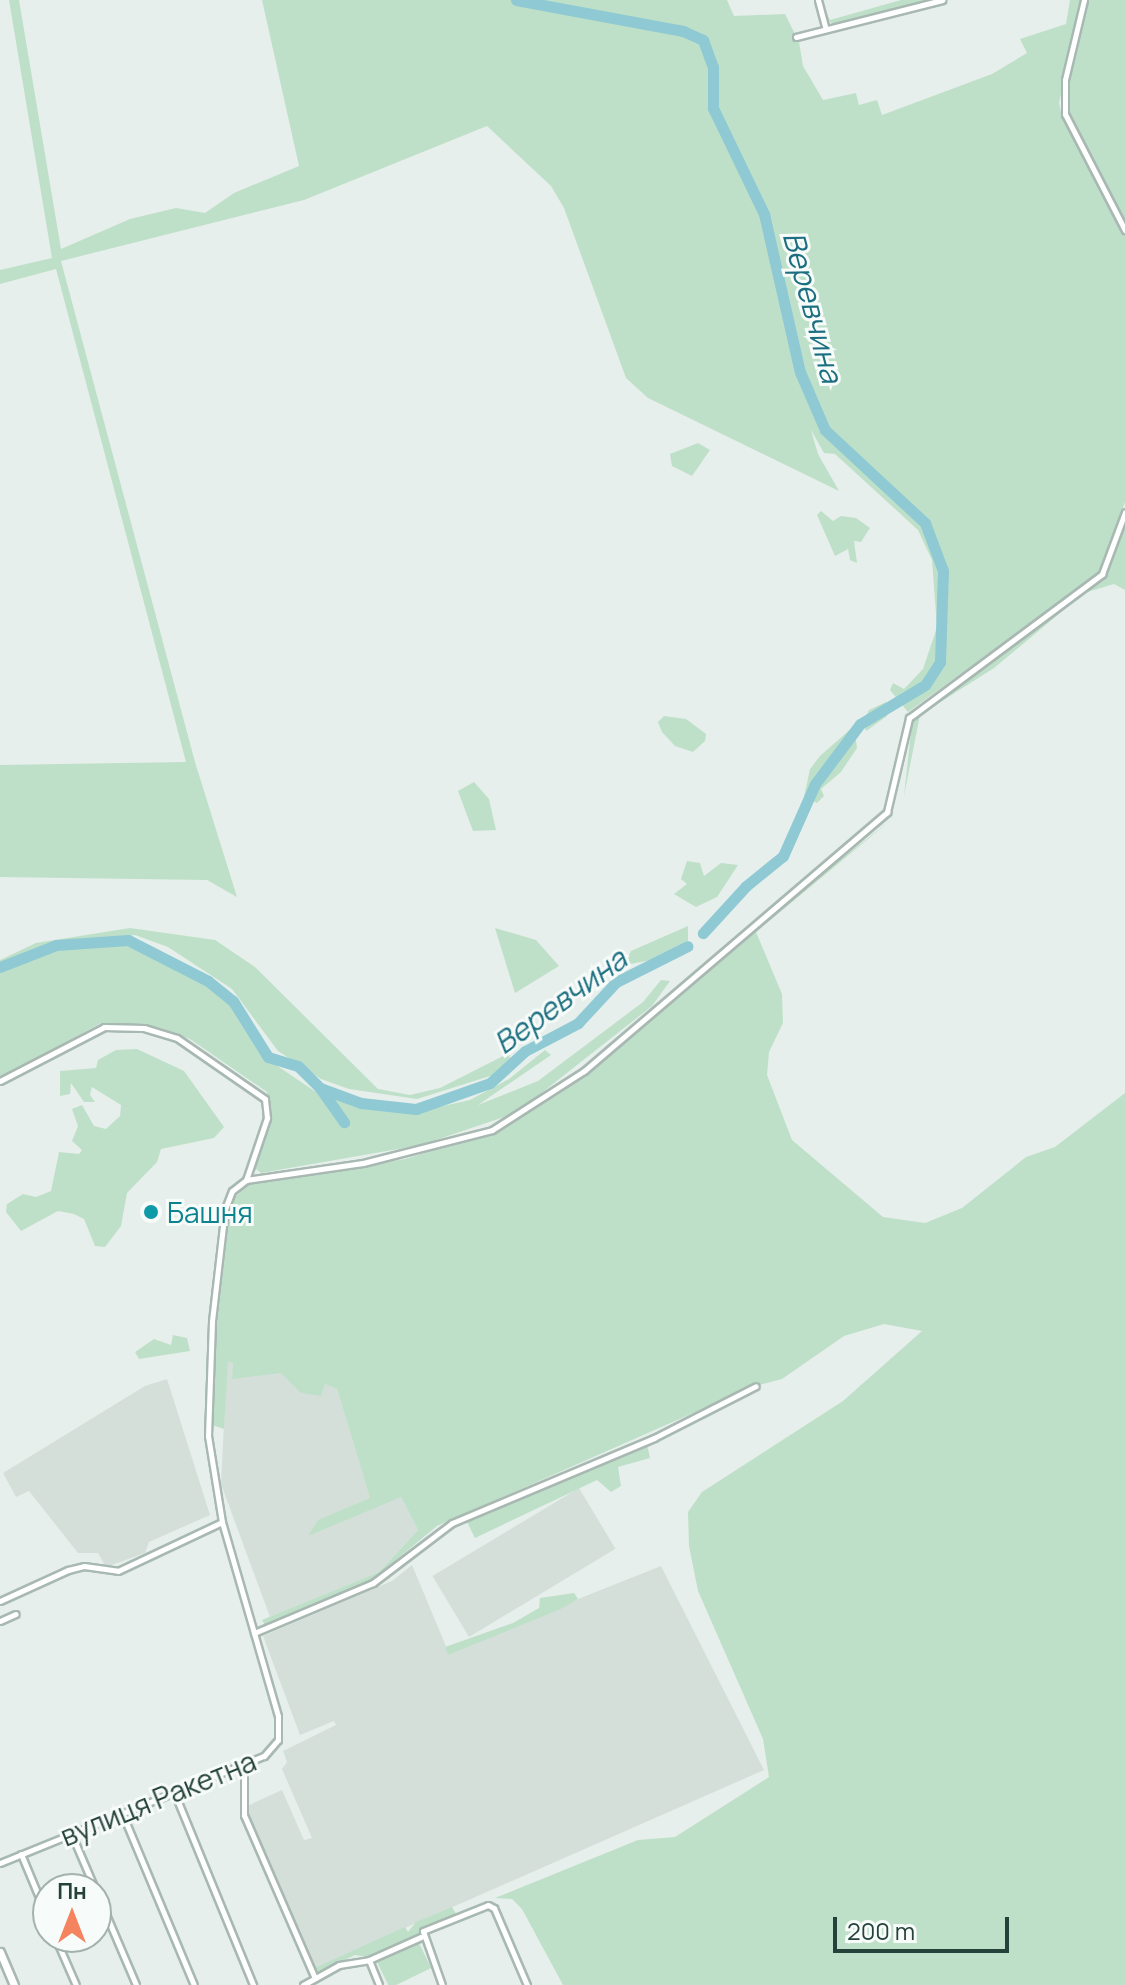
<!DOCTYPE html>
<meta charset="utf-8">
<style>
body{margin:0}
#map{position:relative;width:1125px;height:1985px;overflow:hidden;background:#e6efeb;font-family:Manrope,sans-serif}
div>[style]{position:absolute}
.built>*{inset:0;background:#d4dfda;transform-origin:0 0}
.green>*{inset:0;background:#bfe0c8;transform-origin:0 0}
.river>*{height:11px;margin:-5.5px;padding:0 5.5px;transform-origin:5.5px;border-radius:5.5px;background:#8ec9d4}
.roads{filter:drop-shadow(2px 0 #a8b8b2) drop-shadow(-2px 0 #a8b8b2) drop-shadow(0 2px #a8b8b2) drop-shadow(0 -2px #a8b8b2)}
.street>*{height:5px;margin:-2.5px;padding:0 2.5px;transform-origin:2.5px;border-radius:2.5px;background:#fff}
.secondary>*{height:7px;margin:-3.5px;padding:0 3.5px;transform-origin:3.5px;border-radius:3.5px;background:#fff}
.dots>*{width:22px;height:22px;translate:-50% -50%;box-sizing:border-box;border:4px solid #f7fbf9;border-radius:50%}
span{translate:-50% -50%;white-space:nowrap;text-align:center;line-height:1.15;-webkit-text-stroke:6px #f7fbf9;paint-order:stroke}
.culture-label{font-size:28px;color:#0d838f}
.left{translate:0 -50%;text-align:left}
.street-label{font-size:28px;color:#24423a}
.water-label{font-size:30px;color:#1c6f80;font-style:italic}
.north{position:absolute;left:32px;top:1873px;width:80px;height:80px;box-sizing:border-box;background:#f7fbf9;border:2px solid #a3b1ad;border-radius:50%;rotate:0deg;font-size:22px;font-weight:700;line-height:32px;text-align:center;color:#24423a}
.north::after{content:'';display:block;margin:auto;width:28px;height:36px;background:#f4845f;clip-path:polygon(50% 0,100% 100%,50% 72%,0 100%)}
.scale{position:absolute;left:833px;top:1917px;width:176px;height:36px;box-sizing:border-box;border:4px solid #24423a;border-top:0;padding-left:10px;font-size:24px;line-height:28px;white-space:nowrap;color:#24423a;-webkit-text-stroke:6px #f7fbf9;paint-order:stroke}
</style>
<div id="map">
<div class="built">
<i style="clip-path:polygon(227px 1362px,290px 1368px,337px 1389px,373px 1507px,401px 1497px,418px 1530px,379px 1572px,270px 1617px,221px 1484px)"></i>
<i style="clip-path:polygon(167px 1379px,210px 1515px,149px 1542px,145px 1553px,106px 1567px,98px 1553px,78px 1553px,29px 1491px,16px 1497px,3px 1473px,145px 1386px)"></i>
<i style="left:579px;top:1488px;width:71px;height:171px;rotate:59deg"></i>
<i style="clip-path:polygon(412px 1565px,448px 1651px,661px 1566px,764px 1770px,314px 1968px,245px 1807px,282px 1790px,304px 1840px,312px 1838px,282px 1769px,287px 1762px,283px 1751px,336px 1725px,334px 1721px,300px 1735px,263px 1636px,392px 1581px)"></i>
</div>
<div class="green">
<i style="clip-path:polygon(9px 0,19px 0,61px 249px,130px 219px,176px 208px,205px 213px,234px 193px,299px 166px,262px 0,727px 0,734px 16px,785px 14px,799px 42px,803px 66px,823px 100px,856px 93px,859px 105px,877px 100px,882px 115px,992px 74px,1027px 53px,1020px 39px,1066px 24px,1070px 0,1082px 0,1059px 103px,1063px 120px,1125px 236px,1125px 502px,1101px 572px,908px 712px,890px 690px,893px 683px,904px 689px,923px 669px,937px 627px,932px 560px,918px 530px,835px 454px,824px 453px,811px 430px,818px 454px,839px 491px,648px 398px,626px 378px,564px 208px,551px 186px,487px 126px,304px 200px,61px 261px,195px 762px,237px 897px,207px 880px,0 877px,0 765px,186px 762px,56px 269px,0 284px,0 270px,52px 258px)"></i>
<i style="clip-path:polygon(820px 0,830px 20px,901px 0,936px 0,834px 24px,826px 20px)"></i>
<i style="clip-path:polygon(1086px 0,1125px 0,1125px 226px,1067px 115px,1067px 80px)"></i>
<i style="clip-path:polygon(698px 443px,710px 450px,692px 476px,672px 466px,670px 454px)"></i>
<i style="clip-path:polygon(821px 511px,833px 521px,841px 516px,856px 518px,870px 528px,861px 542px,854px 541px,857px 563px,850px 560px,848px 549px,835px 556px,817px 515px)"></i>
<i style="clip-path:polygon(1125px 518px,1125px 590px,1114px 584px,1084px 593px,994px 668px,920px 715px,904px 796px,912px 722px,918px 713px,1103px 576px)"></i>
<i style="clip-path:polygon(886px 702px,887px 716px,866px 731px,864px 720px,869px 710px)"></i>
<i style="clip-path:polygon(664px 716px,686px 719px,706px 734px,705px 741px,693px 752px,675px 746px,662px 732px,658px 722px)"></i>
<i style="clip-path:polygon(854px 726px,857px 748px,841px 772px,821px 789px,824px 796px,817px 803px,804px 797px,810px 769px,820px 756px)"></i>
<i style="clip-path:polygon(474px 782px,489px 799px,496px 830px,473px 831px,458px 791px)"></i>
<i style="clip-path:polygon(892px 819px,756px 932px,782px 994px,783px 1023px,769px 1052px,767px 1075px,792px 1140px,883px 1217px,925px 1223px,962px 1208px,1026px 1157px,1055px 1147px,1125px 1093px,1125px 1985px,563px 1985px,522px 1909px,512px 1899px,495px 1898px,638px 1840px,675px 1837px,769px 1777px,763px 1739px,698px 1591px,689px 1546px,688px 1512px,702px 1492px,843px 1401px,922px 1331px,884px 1324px,844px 1336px,782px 1379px,752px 1387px,437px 1526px,368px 1583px,265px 1625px,262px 1620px,379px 1572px,418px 1530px,401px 1497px,308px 1536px,318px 1520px,370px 1498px,337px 1389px,325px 1384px,321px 1396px,301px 1393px,281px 1373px,232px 1379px,233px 1363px,228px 1362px,224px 1429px,212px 1425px,214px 1351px,230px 1209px,234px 1198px,251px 1183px,405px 1159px,504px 1129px,583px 1078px,747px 934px)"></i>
<i style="clip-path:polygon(687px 861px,700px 863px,704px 876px,721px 863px,738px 865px,717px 897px,696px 907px,674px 894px,687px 884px,681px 879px)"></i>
<i style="clip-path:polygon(688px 926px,688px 941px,652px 960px,624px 965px,631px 951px)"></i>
<i style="clip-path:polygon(130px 928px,215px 940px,255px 967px,378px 1089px,410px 1095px,440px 1088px,509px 1053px,512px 1069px,417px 1099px,349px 1089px,321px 1079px,278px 1051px,232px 989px,168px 947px,135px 935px,75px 943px,139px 946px,212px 987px,235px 1011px,261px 1055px,319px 1094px,388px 1110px,421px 1111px,470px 1100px,509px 1079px,545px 1050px,551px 1055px,478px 1105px,538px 1081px,643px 1002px,661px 980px,670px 981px,652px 1006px,516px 1113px,421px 1145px,261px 1173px,252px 1166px,271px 1116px,267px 1092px,190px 1039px,160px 1028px,101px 1023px,0 1078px,0 960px,36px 943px)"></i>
<i style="clip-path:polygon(495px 928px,536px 940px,559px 966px,515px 993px)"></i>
<i style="clip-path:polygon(137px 1049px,184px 1071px,224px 1127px,214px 1138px,161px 1149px,157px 1162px,127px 1193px,121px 1226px,105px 1247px,95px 1246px,84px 1219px,74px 1214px,58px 1211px,21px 1231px,6px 1212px,7px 1204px,23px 1194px,36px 1197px,51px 1191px,59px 1152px,79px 1154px,82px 1150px,72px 1141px,78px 1126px,72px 1109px,82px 1105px,94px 1126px,106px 1129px,120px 1116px,121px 1105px,92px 1087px,90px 1095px,95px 1102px,84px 1102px,71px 1083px,70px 1094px,60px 1096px,60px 1071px,96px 1068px,98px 1060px,116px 1050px)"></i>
<i style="clip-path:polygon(173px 1335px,187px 1338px,190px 1351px,139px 1359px,135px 1352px,154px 1339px,171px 1345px)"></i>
<i style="clip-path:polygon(647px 1444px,650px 1458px,618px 1467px,621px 1486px,611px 1492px,597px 1480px,475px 1538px,467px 1522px)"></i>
<i style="clip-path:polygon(574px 1593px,578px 1599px,561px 1609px,448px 1655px,445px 1647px,513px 1623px,539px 1608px,540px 1598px)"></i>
<i style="clip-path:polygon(452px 1907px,456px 1914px,373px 1958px,355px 1955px,320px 1972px,314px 1968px,405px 1927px,408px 1932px,416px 1922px)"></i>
<i style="left:418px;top:1941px;width:30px;height:46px;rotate:64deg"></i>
</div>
<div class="river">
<i style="left:516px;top:0;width:170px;rotate:10.5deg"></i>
<i style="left:683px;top:31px;width:22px;rotate:24deg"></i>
<i style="left:703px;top:40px;width:29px;rotate:70deg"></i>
<i style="left:713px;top:67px;width:41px;rotate:90deg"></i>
<i style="left:713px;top:108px;width:118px;rotate:64.3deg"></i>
<i style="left:764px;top:214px;width:162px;rotate:77.2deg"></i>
<i style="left:800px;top:372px;width:63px;rotate:66.7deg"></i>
<i style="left:825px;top:430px;width:137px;rotate:42.9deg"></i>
<i style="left:925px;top:523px;width:51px;rotate:69.4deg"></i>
<i style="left:943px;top:571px;width:91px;rotate:91.9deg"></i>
<i style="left:940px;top:662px;width:27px;rotate:123deg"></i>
<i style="left:925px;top:685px;width:76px;rotate:149deg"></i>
<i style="left:860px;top:724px;width:75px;rotate:126.9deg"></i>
<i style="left:815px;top:784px;width:79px;rotate:114deg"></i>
<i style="left:783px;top:856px;width:48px;rotate:141deg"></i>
<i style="left:746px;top:886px;width:64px;rotate:132.5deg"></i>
<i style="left:0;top:967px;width:60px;rotate:-21.4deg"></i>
<i style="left:56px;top:945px;width:72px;rotate:-4deg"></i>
<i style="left:128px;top:940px;width:90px;rotate:27.1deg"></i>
<i style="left:208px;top:981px;width:32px;rotate:39deg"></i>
<i style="left:233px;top:1001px;width:66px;rotate:58deg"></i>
<i style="left:268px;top:1057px;width:31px;rotate:17deg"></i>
<i style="left:298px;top:1066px;width:31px;rotate:45deg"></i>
<i style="left:320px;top:1088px;width:44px;rotate:20.1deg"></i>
<i style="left:361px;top:1103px;width:55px;rotate:6.2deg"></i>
<i style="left:416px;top:1109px;width:78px;rotate:-19.4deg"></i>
<i style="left:490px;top:1083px;width:47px;rotate:-42.4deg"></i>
<i style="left:525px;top:1051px;width:60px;rotate:-27.8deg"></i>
<i style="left:578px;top:1023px;width:56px;rotate:-47.2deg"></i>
<i style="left:616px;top:982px;width:80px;rotate:-26.6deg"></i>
<i style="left:320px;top:1088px;width:42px;rotate:54.8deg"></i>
</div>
<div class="roads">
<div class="street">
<i style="left:818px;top:0;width:28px;rotate:75deg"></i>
<i style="left:1084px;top:0;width:82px;rotate:103.4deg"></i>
<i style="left:1065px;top:80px;width:34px;rotate:90deg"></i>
<i style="left:1065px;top:114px;width:131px;rotate:62.7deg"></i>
<i style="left:796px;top:37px;width:151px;rotate:-14.2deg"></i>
<i style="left:0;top:1081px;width:117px;rotate:-27.4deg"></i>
<i style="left:104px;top:1027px;width:40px;rotate:1.4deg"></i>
<i style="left:144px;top:1028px;width:34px;rotate:17deg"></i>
<i style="left:177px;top:1038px;width:107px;rotate:34.7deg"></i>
<i style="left:265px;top:1099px;width:19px;rotate:84deg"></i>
<i style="left:267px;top:1118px;width:65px;rotate:108.7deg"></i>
<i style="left:0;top:1601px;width:75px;rotate:-24.5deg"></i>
<i style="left:68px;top:1570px;width:16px;rotate:-14deg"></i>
<i style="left:84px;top:1566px;width:34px;rotate:8deg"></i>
<i style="left:118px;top:1571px;width:115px;rotate:-25.2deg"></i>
<i style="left:0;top:1621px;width:17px;rotate:-24deg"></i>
<i style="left:254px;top:1633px;width:129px;rotate:-22.8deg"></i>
<i style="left:373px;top:1583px;width:99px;rotate:-37.2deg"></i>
<i style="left:452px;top:1523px;width:219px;rotate:-22.8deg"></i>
<i style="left:654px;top:1438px;width:114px;rotate:-27deg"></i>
<i style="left:244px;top:1765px;width:50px;rotate:90deg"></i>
<i style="left:244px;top:1815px;width:178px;rotate:66.5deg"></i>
<i style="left:174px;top:1792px;width:209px;rotate:67.7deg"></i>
<i style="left:122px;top:1813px;width:186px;rotate:67.3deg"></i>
<i style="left:71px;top:1833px;width:61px;rotate:66.8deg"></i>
<i style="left:21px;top:1854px;width:70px;rotate:67.4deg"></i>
<i style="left:0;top:1863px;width:285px;rotate:-22.1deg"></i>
<i style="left:264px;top:1756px;width:21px;rotate:-49deg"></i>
<i style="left:278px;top:1740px;width:24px;rotate:-90deg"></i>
<i style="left:278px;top:1716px;width:202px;rotate:-106.1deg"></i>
<i style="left:222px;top:1522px;width:87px;rotate:-99.2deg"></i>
<i style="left:208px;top:1436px;width:115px;rotate:-88deg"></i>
<i style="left:212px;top:1321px;width:113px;rotate:-83.4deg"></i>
<i style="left:225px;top:1209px;width:19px;rotate:-69deg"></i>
<i style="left:232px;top:1191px;width:18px;rotate:-38deg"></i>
<i style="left:246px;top:1180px;width:118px;rotate:-8.3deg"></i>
<i style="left:363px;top:1163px;width:133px;rotate:-14.3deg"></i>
<i style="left:492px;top:1130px;width:109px;rotate:-32.7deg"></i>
<i style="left:584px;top:1071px;width:399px;rotate:-40.5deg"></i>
<i style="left:887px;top:812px;width:97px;rotate:-76.8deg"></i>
<i style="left:909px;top:718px;width:241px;rotate:-36.7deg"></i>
<i style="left:1102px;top:574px;width:66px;rotate:-69.6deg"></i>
<i style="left:96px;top:1891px;width:102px;rotate:66.9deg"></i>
<i style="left:55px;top:1937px;width:52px;rotate:66.4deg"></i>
<i style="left:369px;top:1960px;width:27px;rotate:68deg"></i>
<i style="left:303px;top:1985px;width:41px;rotate:-29.1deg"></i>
<i style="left:339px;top:1965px;width:30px;rotate:-9deg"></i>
<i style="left:369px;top:1960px;width:57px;rotate:-23.9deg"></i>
<i style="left:442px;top:1985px;width:57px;rotate:-109.4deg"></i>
<i style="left:423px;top:1931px;width:70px;rotate:-21.8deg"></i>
<i style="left:488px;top:1905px;width:7px;rotate:27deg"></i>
<i style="left:494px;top:1908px;width:84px;rotate:66.8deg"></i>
</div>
<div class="secondary">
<i style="left:0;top:1952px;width:36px;rotate:67deg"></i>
</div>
</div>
<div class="dots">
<i style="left:151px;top:1212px;background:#0f9aa8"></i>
</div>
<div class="culture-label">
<span class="left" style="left:167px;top:1212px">Башня</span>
</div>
<div class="street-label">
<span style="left:158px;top:1798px;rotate:-22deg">вулиця Ракетна</span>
</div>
<div class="water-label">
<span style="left:813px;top:307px;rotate:75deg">Веревчина</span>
<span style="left:560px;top:1001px;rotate:-36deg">Веревчина</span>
</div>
<div class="north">Пн</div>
<div class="scale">200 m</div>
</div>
